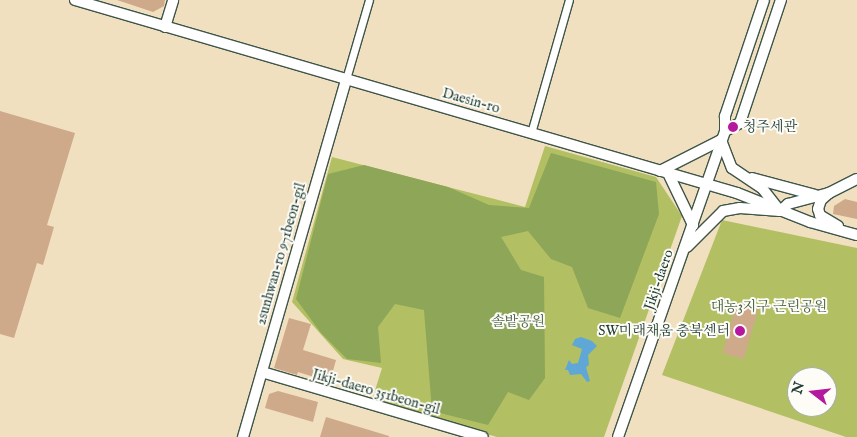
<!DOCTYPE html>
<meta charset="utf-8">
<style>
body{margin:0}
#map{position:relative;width:857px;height:437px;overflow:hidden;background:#f1e0c0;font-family:"IM FELL English","Noto Serif KR",serif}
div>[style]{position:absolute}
.green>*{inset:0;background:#b2bf62}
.forest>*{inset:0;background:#8da658}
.water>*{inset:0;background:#5fa7d6}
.building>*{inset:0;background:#cea98a;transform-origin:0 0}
.roads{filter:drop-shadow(1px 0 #3e5549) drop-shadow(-1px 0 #3e5549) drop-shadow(0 1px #3e5549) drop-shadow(0 -1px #3e5549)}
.street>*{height:7px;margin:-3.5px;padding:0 3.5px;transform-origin:3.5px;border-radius:3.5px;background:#fff}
.secondary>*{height:10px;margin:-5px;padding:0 5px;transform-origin:5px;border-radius:5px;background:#fff}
.dots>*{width:14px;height:14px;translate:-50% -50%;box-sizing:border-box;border:2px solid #fdfcf7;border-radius:50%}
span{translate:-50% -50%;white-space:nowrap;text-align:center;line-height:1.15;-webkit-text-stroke:4px #fdfcf7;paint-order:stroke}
.street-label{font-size:14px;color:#1f3d34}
.poi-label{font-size:14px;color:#1f3d34}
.left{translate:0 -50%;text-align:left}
.right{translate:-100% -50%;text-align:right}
.park-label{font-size:14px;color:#445e40}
.north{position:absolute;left:787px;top:367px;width:50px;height:50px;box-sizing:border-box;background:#fdfcf7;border:1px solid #a4b0a9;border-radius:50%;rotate:286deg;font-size:14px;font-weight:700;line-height:20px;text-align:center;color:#1f3d34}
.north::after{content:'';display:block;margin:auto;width:18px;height:22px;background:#b5179e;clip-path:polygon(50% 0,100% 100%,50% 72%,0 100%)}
</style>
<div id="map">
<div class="green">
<i style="clip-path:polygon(545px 146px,656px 177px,682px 216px,604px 437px,497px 437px,372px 400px,382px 368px,343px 359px,292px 302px,332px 157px,525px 207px)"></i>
<i style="clip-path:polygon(evenodd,722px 220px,857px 248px,857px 437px,846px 437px,662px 375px,722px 220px,797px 377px,827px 377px,827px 407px,797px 407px,797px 377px)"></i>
</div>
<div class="forest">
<i style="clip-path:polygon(551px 153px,656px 182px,659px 214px,620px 318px,588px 308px,572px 267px,551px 259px,528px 231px,501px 237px,521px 270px,544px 277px,545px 378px,529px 400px,508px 392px,488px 425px,432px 411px,424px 310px,395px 304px,378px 327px,381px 363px,347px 359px,321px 333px,296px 299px,328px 174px,364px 165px,448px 187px,489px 205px,529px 208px)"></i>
</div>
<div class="water">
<i style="clip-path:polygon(581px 337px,592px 341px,597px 346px,588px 355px,589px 365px,586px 367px,590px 381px,587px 382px,581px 374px,570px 375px,568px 370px,565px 370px,569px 360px,572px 364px,578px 363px,582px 349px,572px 345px,575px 339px)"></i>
</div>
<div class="building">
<i style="clip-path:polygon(117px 0,165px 0,164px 6px,153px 12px)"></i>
<i style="clip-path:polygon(0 111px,75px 133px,47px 225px,54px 227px,43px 265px,37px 263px,14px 338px,0 334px)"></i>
<i style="clip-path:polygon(845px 199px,857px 202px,857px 219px,833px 214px,834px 206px)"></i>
<i style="left:737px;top:303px;width:22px;height:52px;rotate:16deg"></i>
<i style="clip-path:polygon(289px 318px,311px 324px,303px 350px,336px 360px,330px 382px,298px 372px,297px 375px,274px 368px)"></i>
<i style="clip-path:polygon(278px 391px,318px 402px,313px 422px,265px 408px,269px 394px)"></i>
<i style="clip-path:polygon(326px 417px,389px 436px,389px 437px,320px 437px)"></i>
</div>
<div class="roads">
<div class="street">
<i style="left:346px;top:79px;width:82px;rotate:-73.8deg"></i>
<i style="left:531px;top:133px;width:138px;rotate:-74.1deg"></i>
</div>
<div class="secondary">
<i style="left:75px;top:0;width:690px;rotate:16.25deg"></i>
<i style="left:737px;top:193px;width:79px;rotate:21.7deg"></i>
<i style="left:810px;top:222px;width:49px;rotate:15.5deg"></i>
<i style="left:165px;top:27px;width:28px;rotate:-73deg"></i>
<i style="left:725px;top:131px;width:17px;rotate:-28deg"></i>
<i style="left:740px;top:123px;width:130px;rotate:-71.6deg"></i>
<i style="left:721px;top:140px;width:30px;rotate:69deg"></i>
<i style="left:732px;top:168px;width:36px;rotate:34deg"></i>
<i style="left:762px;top:188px;width:29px;rotate:52deg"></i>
<i style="left:660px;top:171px;width:68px;rotate:-26.9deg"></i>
<i style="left:668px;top:173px;width:58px;rotate:64.3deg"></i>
<i style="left:752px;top:178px;width:65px;rotate:15.1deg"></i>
<i style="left:838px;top:226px;width:21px;rotate:-149deg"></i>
<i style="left:820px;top:215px;width:6px;rotate:-108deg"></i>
<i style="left:818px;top:209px;width:9px;rotate:-72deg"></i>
<i style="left:821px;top:200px;width:11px;rotate:-41deg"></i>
<i style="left:829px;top:193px;width:31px;rotate:-27deg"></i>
<i style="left:687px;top:247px;width:51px;rotate:-45deg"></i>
<i style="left:723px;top:211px;width:17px;rotate:-10deg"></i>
<i style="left:740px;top:208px;width:40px;rotate:4.3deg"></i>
<i style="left:780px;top:211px;width:11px;rotate:-41deg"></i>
<i style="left:788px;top:204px;width:42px;rotate:-15deg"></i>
<i style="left:262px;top:372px;width:230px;rotate:16.4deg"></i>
<i style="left:243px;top:437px;width:373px;rotate:-73.9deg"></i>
<i style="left:618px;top:437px;width:324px;rotate:-70.7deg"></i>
<i style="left:725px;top:131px;width:15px;rotate:-90deg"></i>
<i style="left:725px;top:116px;width:122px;rotate:-71.4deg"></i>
</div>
</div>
<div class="dots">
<i style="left:733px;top:127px;background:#b5179e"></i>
<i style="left:740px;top:331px;background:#b5179e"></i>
</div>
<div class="street-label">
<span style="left:471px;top:101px;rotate:16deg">Daesin-ro</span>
<span style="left:281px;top:254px;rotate:-74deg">2sunhwan-ro 971beon-gil</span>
<span style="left:659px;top:280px;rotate:-71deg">Jikji-daero</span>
<span style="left:376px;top:392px;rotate:16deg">Jikji-daero 351beon-gil</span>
</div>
<div class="poi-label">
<span class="left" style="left:743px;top:127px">청주세관</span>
<span class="right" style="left:730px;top:331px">SW미래채움 충북센터</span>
</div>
<div class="park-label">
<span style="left:769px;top:307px">대농3지구 근린공원</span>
<span style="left:518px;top:322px">솔밭공원</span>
</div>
<div class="north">N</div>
</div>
